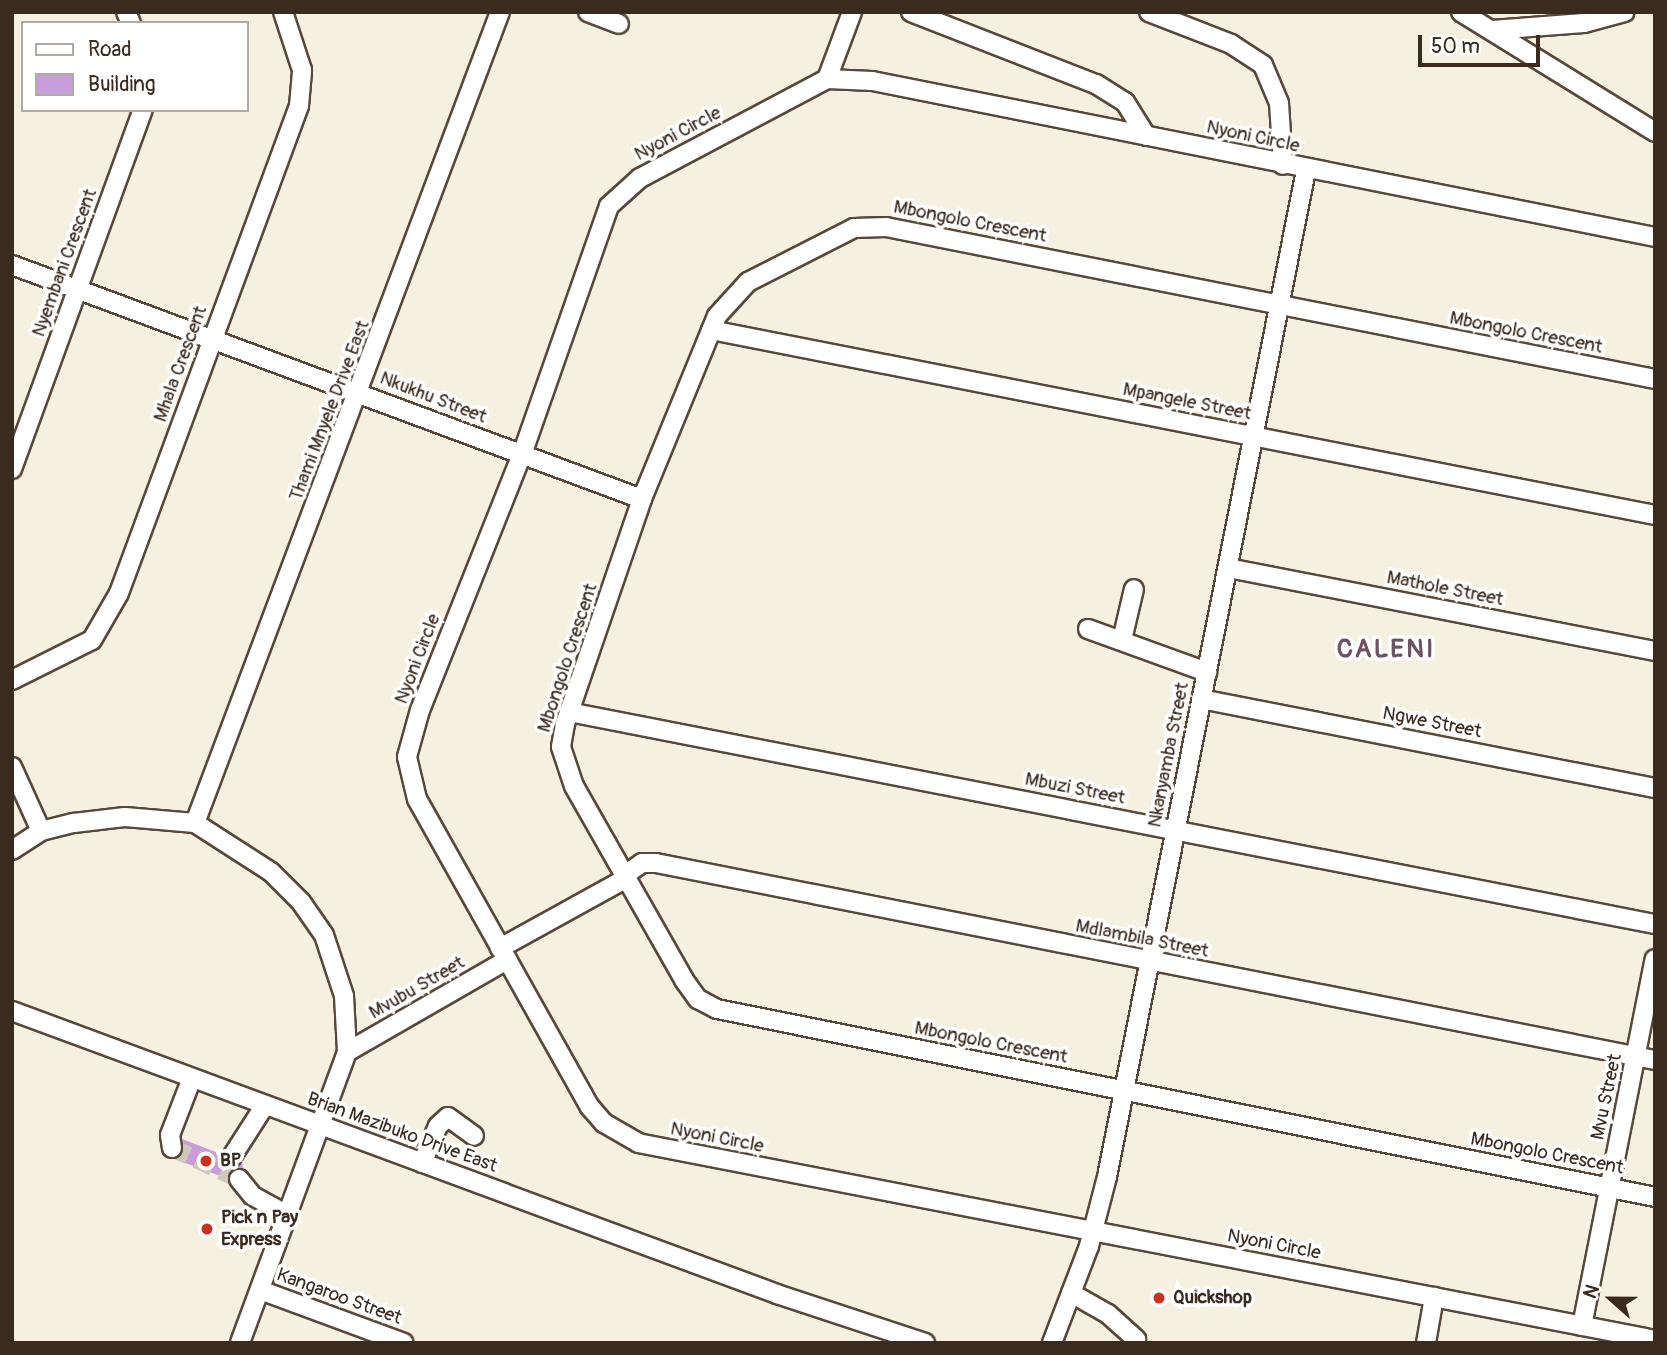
<!DOCTYPE html>
<style>
body{margin:0}
#map{position:relative;width:1667px;height:1355px;overflow:hidden;background:#f5f0e0;font-family:Pangolin,sans-serif}
div>[style]{position:absolute}
.building>*{inset:0;background:#c99ddb}
.minor-tunnel>*{height:18px;margin-top:-9px;transform-origin:0;background:repeating-linear-gradient(90deg,#d0c8b9 0 18px,transparent 0 27px)}
.roads{filter:drop-shadow(2px 0 #57483b) drop-shadow(-2px 0 #57483b) drop-shadow(0 2px #57483b) drop-shadow(0 -2px #57483b)}
.minor>*{height:18px;margin:-9px;padding:0 9px;transform-origin:9px;border-radius:9px;background:#fff}
.dots>*{width:19px;height:19px;translate:-50% -50%;box-sizing:border-box;border:4px solid #fff;border-radius:50%}
span{translate:-50% -50%;white-space:nowrap;text-align:center;line-height:1.15;-webkit-text-stroke:7px #fff;paint-order:stroke}
.street-label{font-size:19px;color:#3b2a1e}
.poi-label{font-size:19px;color:#3b2a1e;font-weight:700}
.left{translate:0 -50%;text-align:left}
.district-label{font-size:26px;color:#6d5260;font-weight:700;letter-spacing:2px}
.frame{position:absolute;inset:0;border:14px solid #3b2a1e;pointer-events:none}
.legend{position:absolute;left:21px;top:21px;width:228px;height:91px;box-sizing:border-box;background:#fff;border:2px solid #b1aaa5;margin:0;padding:9px 12px;list-style:none;font-size:21px;color:#3b2a1e}
.legend li{display:flex;align-items:center;gap:14px;height:35px}
.legend b{width:35px;border:2px solid #b1aaa5}
.north{position:absolute;left:1576px;top:1264px;width:70px;height:70px;-webkit-text-stroke:5px #fff;paint-order:stroke;rotate:291deg;font-size:19px;font-weight:700;line-height:28px;text-align:center;color:#3b2a1e}
.north::after{content:'';display:block;margin:auto;width:24px;height:32px;background:#3b2a1e;clip-path:polygon(50% 0,100% 100%,50% 72%,0 100%)}
.scale{position:absolute;left:1418px;top:35px;width:122px;height:32px;box-sizing:border-box;border:4px solid #3b2a1e;border-top:0;padding-left:9px;font-size:21px;line-height:24px;white-space:nowrap;color:#3b2a1e;-webkit-text-stroke:5px #fff;paint-order:stroke}
</style>
<div id="map">
<div class="building">
<i style="clip-path:polygon(182px 1139px,221px 1154px,225px 1168px,236px 1168px,242px 1162px,243px 1169px,232px 1170px,228px 1179px,175px 1159px,183px 1151px)"></i>
</div>
<div class="minor-tunnel">
<i style="left:172px;top:1148px;width:74px;rotate:24.8deg"></i>
</div>
<div class="roads">
<div class="minor">
<i style="left:126px;top:12px;width:12px;rotate:66deg"></i>
<i style="left:588px;top:12px;width:33px;rotate:21deg"></i>
<i style="left:911px;top:12px;width:199px;rotate:21.3deg"></i>
<i style="left:1096px;top:84px;width:34px;rotate:32deg"></i>
<i style="left:1125px;top:102px;width:40px;rotate:58deg"></i>
<i style="left:1149px;top:12px;width:88px;rotate:21.3deg"></i>
<i style="left:1231px;top:44px;width:38px;rotate:33deg"></i>
<i style="left:1263px;top:65px;width:41px;rotate:67.2deg"></i>
<i style="left:1279px;top:103px;width:62px;rotate:86.3deg"></i>
<i style="left:1461px;top:12px;width:228px;rotate:31.7deg"></i>
<i style="left:1492px;top:30px;width:92px;rotate:-4.4deg"></i>
<i style="left:1584px;top:23px;width:42px;rotate:-15deg"></i>
<i style="left:827px;top:79px;width:72px;rotate:-69.5deg"></i>
<i style="left:1655px;top:237px;width:798px;rotate:-168.73deg"></i>
<i style="left:872px;top:81px;width:45px;rotate:-177.5deg"></i>
<i style="left:827px;top:79px;width:212px;rotate:152.1deg"></i>
<i style="left:640px;top:178px;width:42px;rotate:137.9deg"></i>
<i style="left:609px;top:206px;width:263px;rotate:109.3deg"></i>
<i style="left:522px;top:454px;width:276px;rotate:111.7deg"></i>
<i style="left:420px;top:710px;width:49px;rotate:105.5deg"></i>
<i style="left:407px;top:757px;width:43px;rotate:76.6deg"></i>
<i style="left:417px;top:799px;width:353px;rotate:60.7deg"></i>
<i style="left:590px;top:1107px;width:21px;rotate:49deg"></i>
<i style="left:604px;top:1123px;width:39px;rotate:30deg"></i>
<i style="left:638px;top:1143px;width:1036px;rotate:10.96deg"></i>
<i style="left:12px;top:265px;width:672px;rotate:20.38deg"></i>
<i style="left:711px;top:330px;width:962px;rotate:11.09deg"></i>
<i style="left:1655px;top:379px;width:784px;rotate:-168.82deg"></i>
<i style="left:886px;top:227px;width:32px;rotate:178deg"></i>
<i style="left:854px;top:228px;width:119px;rotate:153deg"></i>
<i style="left:748px;top:282px;width:46px;rotate:132.4deg"></i>
<i style="left:717px;top:316px;width:198px;rotate:112.3deg"></i>
<i style="left:642px;top:499px;width:238px;rotate:108.9deg"></i>
<i style="left:565px;top:724px;width:23px;rotate:100deg"></i>
<i style="left:561px;top:747px;width:41px;rotate:71.6deg"></i>
<i style="left:574px;top:786px;width:223px;rotate:60.4deg"></i>
<i style="left:684px;top:980px;width:24px;rotate:54deg"></i>
<i style="left:698px;top:999px;width:21px;rotate:28deg"></i>
<i style="left:717px;top:1009px;width:957px;rotate:11.33deg"></i>
<i style="left:12px;top:469px;width:382px;rotate:-70deg"></i>
<i style="left:1228px;top:568px;width:435px;rotate:11deg"></i>
<i style="left:1088px;top:629px;width:127px;rotate:19.9deg"></i>
<i style="left:1122px;top:640px;width:52px;rotate:-76.8deg"></i>
<i style="left:12px;top:680px;width:89px;rotate:-26.6deg"></i>
<i style="left:92px;top:640px;width:54px;rotate:-60.1deg"></i>
<i style="left:119px;top:593px;width:519px;rotate:-69.72deg"></i>
<i style="left:299px;top:106px;width:36px;rotate:-85deg"></i>
<i style="left:302px;top:70px;width:61px;rotate:-108.1deg"></i>
<i style="left:1201px;top:699px;width:463px;rotate:11.1deg"></i>
<i style="left:569px;top:712px;width:1106px;rotate:11.05deg"></i>
<i style="left:12px;top:767px;width:70px;rotate:65.6deg"></i>
<i style="left:195px;top:823px;width:866px;rotate:-69.39deg"></i>
<i style="left:12px;top:850px;width:35px;rotate:-33deg"></i>
<i style="left:41px;top:831px;width:34px;rotate:-14deg"></i>
<i style="left:74px;top:823px;width:51px;rotate:-6.7deg"></i>
<i style="left:125px;top:817px;width:70px;rotate:4.9deg"></i>
<i style="left:195px;top:823px;width:90px;rotate:32.8deg"></i>
<i style="left:271px;top:872px;width:42px;rotate:45deg"></i>
<i style="left:301px;top:902px;width:40px;rotate:55.1deg"></i>
<i style="left:324px;top:935px;width:64px;rotate:71.8deg"></i>
<i style="left:344px;top:996px;width:56px;rotate:86.9deg"></i>
<i style="left:347px;top:1052px;width:310px;rotate:110.2deg"></i>
<i style="left:625px;top:875px;width:21px;rotate:-35deg"></i>
<i style="left:642px;top:863px;width:14px"></i>
<i style="left:656px;top:863px;width:1018px;rotate:11.16deg"></i>
<i style="left:500px;top:948px;width:145px;rotate:-28.9deg"></i>
<i style="left:12px;top:1011px;width:816px;rotate:20.3deg"></i>
<i style="left:777px;top:1294px;width:156px;rotate:18.3deg"></i>
<i style="left:347px;top:1052px;width:185px;rotate:-29.9deg"></i>
<i style="left:172px;top:1148px;width:13px;rotate:-99deg"></i>
<i style="left:170px;top:1135px;width:61px;rotate:-68.9deg"></i>
<i style="left:231px;top:1158px;width:63px;rotate:-57.3deg"></i>
<i style="left:422px;top:1163px;width:40px;rotate:-66.6deg"></i>
<i style="left:438px;top:1126px;width:13px;rotate:-42deg"></i>
<i style="left:448px;top:1117px;width:32px;rotate:36deg"></i>
<i style="left:239px;top:1179px;width:22px;rotate:51deg"></i>
<i style="left:253px;top:1196px;width:39px;rotate:29deg"></i>
<i style="left:260px;top:1290px;width:153px;rotate:20.2deg"></i>
<i style="left:1071px;top:1293px;width:43px;rotate:29.6deg"></i>
<i style="left:1108px;top:1314px;width:38px;rotate:42deg"></i>
<i style="left:1582px;top:1326px;width:374px;rotate:-78.8deg"></i>
<i style="left:1052px;top:1343px;width:104px;rotate:-69.1deg"></i>
<i style="left:1089px;top:1246px;width:71px;rotate:-75.4deg"></i>
<i style="left:1107px;top:1177px;width:1026px;rotate:-78.82deg"></i>
<i style="left:1426px;top:1343px;width:47px;rotate:-80.1deg"></i>
</div>
</div>
<div class="dots">
<i style="left:206px;top:1161px;background:#c8321e"></i>
<i style="left:207px;top:1229px;background:#c8321e"></i>
<i style="left:1159px;top:1298px;background:#c8321e"></i>
</div>
<div class="street-label">
<span style="left:678px;top:134px;rotate:-28deg">Nyoni Circle</span>
<span style="left:1253px;top:137px;rotate:12deg">Nyoni Circle</span>
<span style="left:970px;top:222px;rotate:11deg">Mbongolo Crescent</span>
<span style="left:65px;top:263px;rotate:-70deg">Nyembani Crescent</span>
<span style="left:1526px;top:333px;rotate:11deg">Mbongolo Crescent</span>
<span style="left:181px;top:364px;rotate:-70deg">Mhala Crescent</span>
<span style="left:433px;top:398px;rotate:21deg">Nkukhu Street</span>
<span style="left:1187px;top:402px;rotate:11deg">Mpangele Street</span>
<span style="left:330px;top:411px;rotate:-69deg">Thami Mnyele Drive East</span>
<span style="left:1445px;top:589px;rotate:11deg">Mathole Street</span>
<span style="left:568px;top:658px;rotate:-72deg">Mbongolo Crescent</span>
<span style="left:418px;top:659px;rotate:-69deg">Nyoni Circle</span>
<span style="left:1432px;top:723px;rotate:11deg">Ngwe Street</span>
<span style="left:1169px;top:755px;rotate:-79deg">Nkanyamba Street</span>
<span style="left:1075px;top:789px;rotate:11deg">Mbuzi Street</span>
<span style="left:1142px;top:939px;rotate:11deg">Mdlambila Street</span>
<span style="left:417px;top:988px;rotate:-30deg">Mvubu Street</span>
<span style="left:991px;top:1043px;rotate:11deg">Mbongolo Crescent</span>
<span style="left:1607px;top:1097px;rotate:-78deg">Mvu Street</span>
<span style="left:402px;top:1133px;rotate:20deg">Brian Mazibuko Drive East</span>
<span style="left:717px;top:1138px;rotate:11deg">Nyoni Circle</span>
<span style="left:1547px;top:1154px;rotate:11deg">Mbongolo Crescent</span>
<span style="left:1274px;top:1245px;rotate:11deg">Nyoni Circle</span>
<span style="left:339px;top:1297px;rotate:20deg">Kangaroo Street</span>
</div>
<div class="poi-label">
<span class="left" style="left:220px;top:1161px">BP</span>
<span class="left" style="left:221px;top:1229px">Pick n Pay<br>Express</span>
<span class="left" style="left:1173px;top:1298px">Quickshop</span>
</div>
<div class="district-label">
<span style="left:1386px;top:650px">CALENI</span>
</div>
<div class="frame"></div>
<ul class="legend">
<li><b style="height:9px;background:#fff"></b>Road</li>
<li><b style="height:19px;background:#c99ddb"></b>Building</li>
</ul>
<div class="north">N</div>
<div class="scale">50 m</div>
</div>
